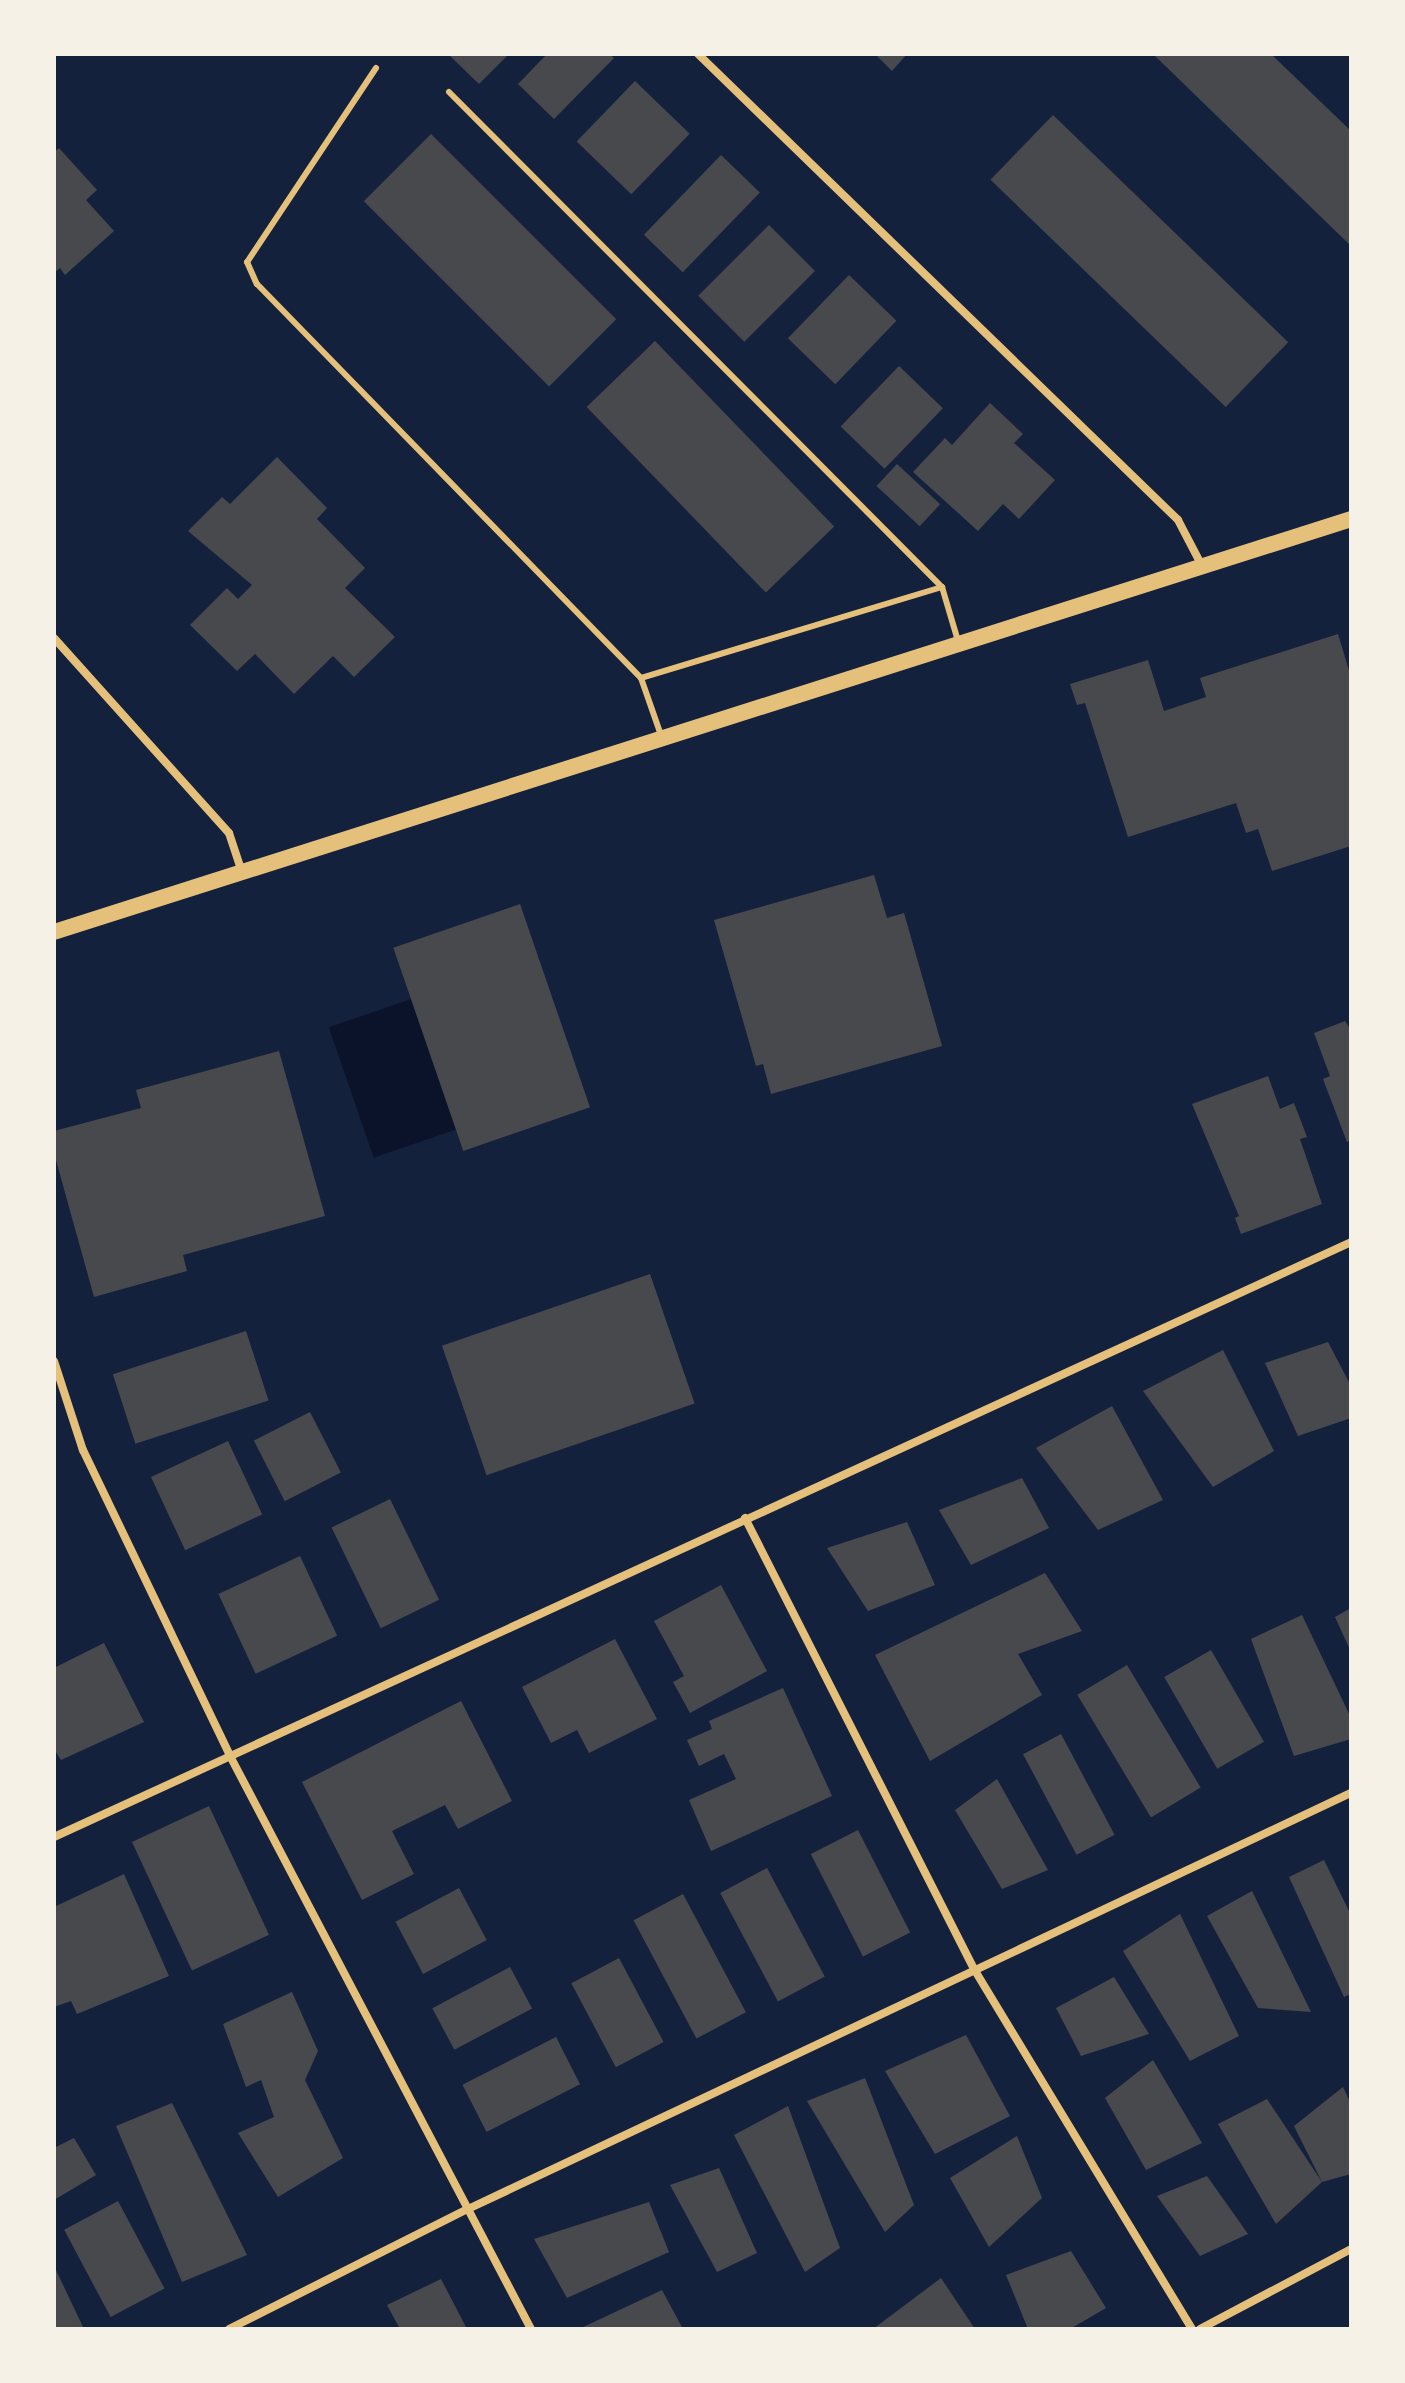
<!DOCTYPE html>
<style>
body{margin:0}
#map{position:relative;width:1405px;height:2383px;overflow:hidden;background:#14213d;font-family:Commissioner,sans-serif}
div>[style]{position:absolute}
.water>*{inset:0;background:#0b132b;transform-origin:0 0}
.building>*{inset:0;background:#48494c;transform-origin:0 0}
.service>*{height:6px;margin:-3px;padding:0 3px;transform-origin:3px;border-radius:3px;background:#e5c07b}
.minor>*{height:8px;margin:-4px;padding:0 4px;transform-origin:4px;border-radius:4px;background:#e5c07b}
.secondary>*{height:16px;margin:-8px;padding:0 8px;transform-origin:8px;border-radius:8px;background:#e5c07b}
span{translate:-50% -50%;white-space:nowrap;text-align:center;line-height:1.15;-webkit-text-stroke:8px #f6f1e7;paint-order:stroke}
.frame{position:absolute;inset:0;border:56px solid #f6f1e7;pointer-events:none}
</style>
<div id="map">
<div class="water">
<i style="left:411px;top:999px;width:138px;height:87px;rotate:71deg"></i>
</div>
<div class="building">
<i style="clip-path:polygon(448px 54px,509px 54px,479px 84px)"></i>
<i style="clip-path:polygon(547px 54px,609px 54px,614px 58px,554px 119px,518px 84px)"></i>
<i style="clip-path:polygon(875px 54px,907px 54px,892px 71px)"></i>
<i style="clip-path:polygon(1153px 54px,1271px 54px,1351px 131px,1351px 246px)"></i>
<i style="left:635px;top:81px;width:76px;height:84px;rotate:44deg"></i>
<i style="left:1053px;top:115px;width:327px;height:90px;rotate:44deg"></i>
<i style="left:431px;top:134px;width:262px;height:95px;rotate:45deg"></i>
<i style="clip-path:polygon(59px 148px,97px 190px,86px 200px,114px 231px,65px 275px,60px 268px,54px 273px,54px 152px)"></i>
<i style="left:721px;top:155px;width:54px;height:111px;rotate:44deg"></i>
<i style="left:769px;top:225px;width:65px;height:100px;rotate:45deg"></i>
<i style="left:849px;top:275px;width:66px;height:88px;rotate:44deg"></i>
<i style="left:655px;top:341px;width:258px;height:95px;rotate:46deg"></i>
<i style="left:899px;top:366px;width:61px;height:84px;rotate:44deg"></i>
<i style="clip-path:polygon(990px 403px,1023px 434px,1014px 443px,1055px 480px,1019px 519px,1003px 504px,978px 531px,913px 472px,945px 438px,952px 445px)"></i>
<i style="clip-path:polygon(277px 457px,327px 508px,317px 519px,365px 568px,345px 588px,395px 637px,354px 677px,333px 656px,294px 694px,255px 654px,237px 671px,190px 625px,227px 588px,238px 599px,252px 585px,188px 531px,222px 497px,230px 504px)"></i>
<i style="left:897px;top:464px;width:59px;height:30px;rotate:43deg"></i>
<i style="clip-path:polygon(1338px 634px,1351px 677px,1351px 846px,1272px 871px,1258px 829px,1246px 833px,1236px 803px,1128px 837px,1085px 703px,1077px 705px,1070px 684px,1148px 660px,1164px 711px,1206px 697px,1200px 678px)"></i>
<i style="clip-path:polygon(874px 875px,887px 918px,904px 913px,942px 1046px,771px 1094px,763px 1064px,756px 1066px,714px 920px)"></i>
<i style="left:520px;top:904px;width:215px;height:134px;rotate:71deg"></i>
<i style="clip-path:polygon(1345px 1021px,1351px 1030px,1351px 1140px,1347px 1142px,1323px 1079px,1330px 1076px,1314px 1033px)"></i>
<i style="clip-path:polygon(279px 1051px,325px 1216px,183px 1255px,187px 1271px,94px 1297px,54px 1153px,54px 1131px,141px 1108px,136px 1090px)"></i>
<i style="clip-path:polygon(1268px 1076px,1280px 1109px,1294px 1103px,1307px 1137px,1300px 1139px,1322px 1204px,1241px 1234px,1235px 1218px,1239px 1216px,1192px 1104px)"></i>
<i style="left:650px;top:1274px;width:137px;height:220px;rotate:71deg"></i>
<i style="left:246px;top:1331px;width:73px;height:140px;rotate:72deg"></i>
<i style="clip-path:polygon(1328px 1342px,1351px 1386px,1351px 1418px,1298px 1436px,1265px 1363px)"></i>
<i style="clip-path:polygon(1223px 1350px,1274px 1451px,1213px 1487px,1143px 1391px)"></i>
<i style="clip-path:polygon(1112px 1406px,1163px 1500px,1098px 1530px,1036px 1448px)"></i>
<i style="left:310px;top:1412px;width:68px;height:63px;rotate:63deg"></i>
<i style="left:228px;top:1441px;width:81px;height:85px;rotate:65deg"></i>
<i style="clip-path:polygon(1022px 1478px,1049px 1528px,971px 1565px,939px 1510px)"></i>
<i style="left:390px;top:1499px;width:112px;height:65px;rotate:64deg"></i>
<i style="clip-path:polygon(907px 1522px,935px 1585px,868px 1611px,827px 1548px)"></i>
<i style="left:300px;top:1556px;width:88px;height:90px;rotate:65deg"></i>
<i style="clip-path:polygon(1045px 1573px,1082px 1631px,1018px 1654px,1042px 1695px,930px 1761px,875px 1655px)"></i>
<i style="clip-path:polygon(721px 1585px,767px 1671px,690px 1713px,673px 1682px,684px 1676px,654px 1621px)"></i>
<i style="clip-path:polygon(1351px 1608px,1351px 1652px,1335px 1617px)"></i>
<i style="clip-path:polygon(1302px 1615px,1351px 1718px,1351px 1739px,1294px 1756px,1251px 1639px)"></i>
<i style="clip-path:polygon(615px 1639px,657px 1719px,589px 1753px,577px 1730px,551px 1743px,522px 1687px)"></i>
<i style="clip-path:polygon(104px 1643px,144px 1722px,61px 1760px,54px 1749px,54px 1668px)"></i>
<i style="left:1211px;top:1650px;width:106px;height:54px;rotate:60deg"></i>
<i style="left:1127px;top:1665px;width:143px;height:58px;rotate:59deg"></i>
<i style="clip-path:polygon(783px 1688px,832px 1796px,711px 1851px,689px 1800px,736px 1779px,724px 1754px,699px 1766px,687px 1740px,712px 1729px,709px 1721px)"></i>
<i style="clip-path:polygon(461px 1701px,512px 1801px,458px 1829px,445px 1805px,392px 1831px,414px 1874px,362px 1900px,302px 1782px)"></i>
<i style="left:1061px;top:1734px;width:114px;height:43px;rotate:62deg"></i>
<i style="clip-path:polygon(997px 1779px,1048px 1870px,1002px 1889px,955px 1810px)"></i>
<i style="left:209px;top:1806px;width:142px;height:85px;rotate:65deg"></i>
<i style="left:858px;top:1830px;width:115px;height:53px;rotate:63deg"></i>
<i style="clip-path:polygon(1324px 1860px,1351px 1915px,1351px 1994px,1344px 1997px,1289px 1877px)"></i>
<i style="left:767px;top:1868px;width:123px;height:53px;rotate:62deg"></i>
<i style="clip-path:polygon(124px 1874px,169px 1976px,77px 2014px,71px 2001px,54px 2007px,54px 1907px)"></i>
<i style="left:459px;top:1888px;width:59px;height:72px;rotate:62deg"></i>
<i style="clip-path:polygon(1252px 1891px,1311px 2012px,1258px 2008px,1207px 1916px)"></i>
<i style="left:683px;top:1894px;width:134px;height:56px;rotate:62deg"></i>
<i style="clip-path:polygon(1180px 1914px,1239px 2036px,1190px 2061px,1123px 1951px)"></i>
<i style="left:619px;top:1958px;width:95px;height:54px;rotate:62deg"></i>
<i style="left:510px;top:1967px;width:47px;height:88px;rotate:62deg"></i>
<i style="clip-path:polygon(1114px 1977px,1149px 2034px,1081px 2056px,1056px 2008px)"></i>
<i style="clip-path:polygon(292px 1992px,318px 2051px,305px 2080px,343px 2158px,278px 2197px,238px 2133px,274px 2117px,261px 2080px,246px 2087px,223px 2024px)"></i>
<i style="clip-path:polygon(966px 2035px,1010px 2116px,935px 2154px,885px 2071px)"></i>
<i style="left:556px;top:2037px;width:53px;height:105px;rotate:63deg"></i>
<i style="clip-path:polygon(1153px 2060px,1202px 2143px,1146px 2170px,1105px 2098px)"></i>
<i style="clip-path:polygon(865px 2078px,914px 2205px,885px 2232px,807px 2101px)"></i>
<i style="clip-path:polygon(1343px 2087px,1351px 2104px,1351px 2174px,1322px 2182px,1294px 2126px)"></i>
<i style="clip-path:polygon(1267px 2099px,1322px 2182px,1276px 2224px,1218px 2124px)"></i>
<i style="clip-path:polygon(172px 2103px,247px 2255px,182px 2282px,116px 2126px)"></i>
<i style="clip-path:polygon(788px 2106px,840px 2248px,805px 2272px,734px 2135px)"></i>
<i style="clip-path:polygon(1017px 2136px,1042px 2198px,989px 2247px,950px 2178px)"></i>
<i style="clip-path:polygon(74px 2138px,96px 2175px,54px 2200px,54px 2148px)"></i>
<i style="clip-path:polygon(719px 2168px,757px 2253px,717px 2272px,670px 2185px)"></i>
<i style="clip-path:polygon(1207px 2176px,1248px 2234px,1200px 2256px,1157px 2196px)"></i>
<i style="left:118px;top:2201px;width:99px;height:61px;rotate:62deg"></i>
<i style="clip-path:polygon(649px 2202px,669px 2252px,567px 2298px,534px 2239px)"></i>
<i style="clip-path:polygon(1071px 2251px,1106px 2308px,1070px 2329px,1028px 2329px,1006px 2275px)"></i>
<i style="clip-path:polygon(54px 2266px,84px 2329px,54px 2329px)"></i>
<i style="clip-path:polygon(941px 2278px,975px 2329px,873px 2329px)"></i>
<i style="clip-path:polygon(441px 2279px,467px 2329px,400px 2329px,387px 2305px)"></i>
<i style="clip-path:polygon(662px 2290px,683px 2329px,579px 2329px)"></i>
</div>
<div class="service">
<i style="left:376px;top:68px;width:233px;rotate:123.6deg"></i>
<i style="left:247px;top:262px;width:24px;rotate:66deg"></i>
<i style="left:257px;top:284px;width:550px;rotate:45.74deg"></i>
<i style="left:641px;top:678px;width:64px;rotate:70.7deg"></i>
<i style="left:449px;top:92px;width:699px;rotate:45.12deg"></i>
<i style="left:942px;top:587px;width:314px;rotate:163.2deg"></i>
<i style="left:942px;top:587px;width:56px;rotate:73.5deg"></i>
</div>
<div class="minor">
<i style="left:698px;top:54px;width:669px;rotate:44.15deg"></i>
<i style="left:1178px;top:520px;width:52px;rotate:62.4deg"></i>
<i style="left:54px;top:638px;width:262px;rotate:48.1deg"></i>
<i style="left:229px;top:833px;width:41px;rotate:71.6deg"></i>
<i style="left:54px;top:1361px;width:94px;rotate:72deg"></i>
<i style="left:83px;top:1450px;width:337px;rotate:64.3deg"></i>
<i style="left:229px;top:1754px;width:649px;rotate:62.29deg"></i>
<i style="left:745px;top:1518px;width:506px;rotate:63.08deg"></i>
<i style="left:974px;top:1969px;width:421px;rotate:58.8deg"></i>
<i style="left:54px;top:1837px;width:1427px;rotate:-24.64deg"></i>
<i style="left:229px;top:2329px;width:267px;rotate:-26.7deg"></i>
<i style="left:468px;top:2209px;width:976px;rotate:-25.23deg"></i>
<i style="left:1200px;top:2329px;width:171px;rotate:-27.9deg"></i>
</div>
<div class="secondary">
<i style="left:54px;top:932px;width:1361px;rotate:-17.66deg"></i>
</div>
<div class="frame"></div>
</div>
